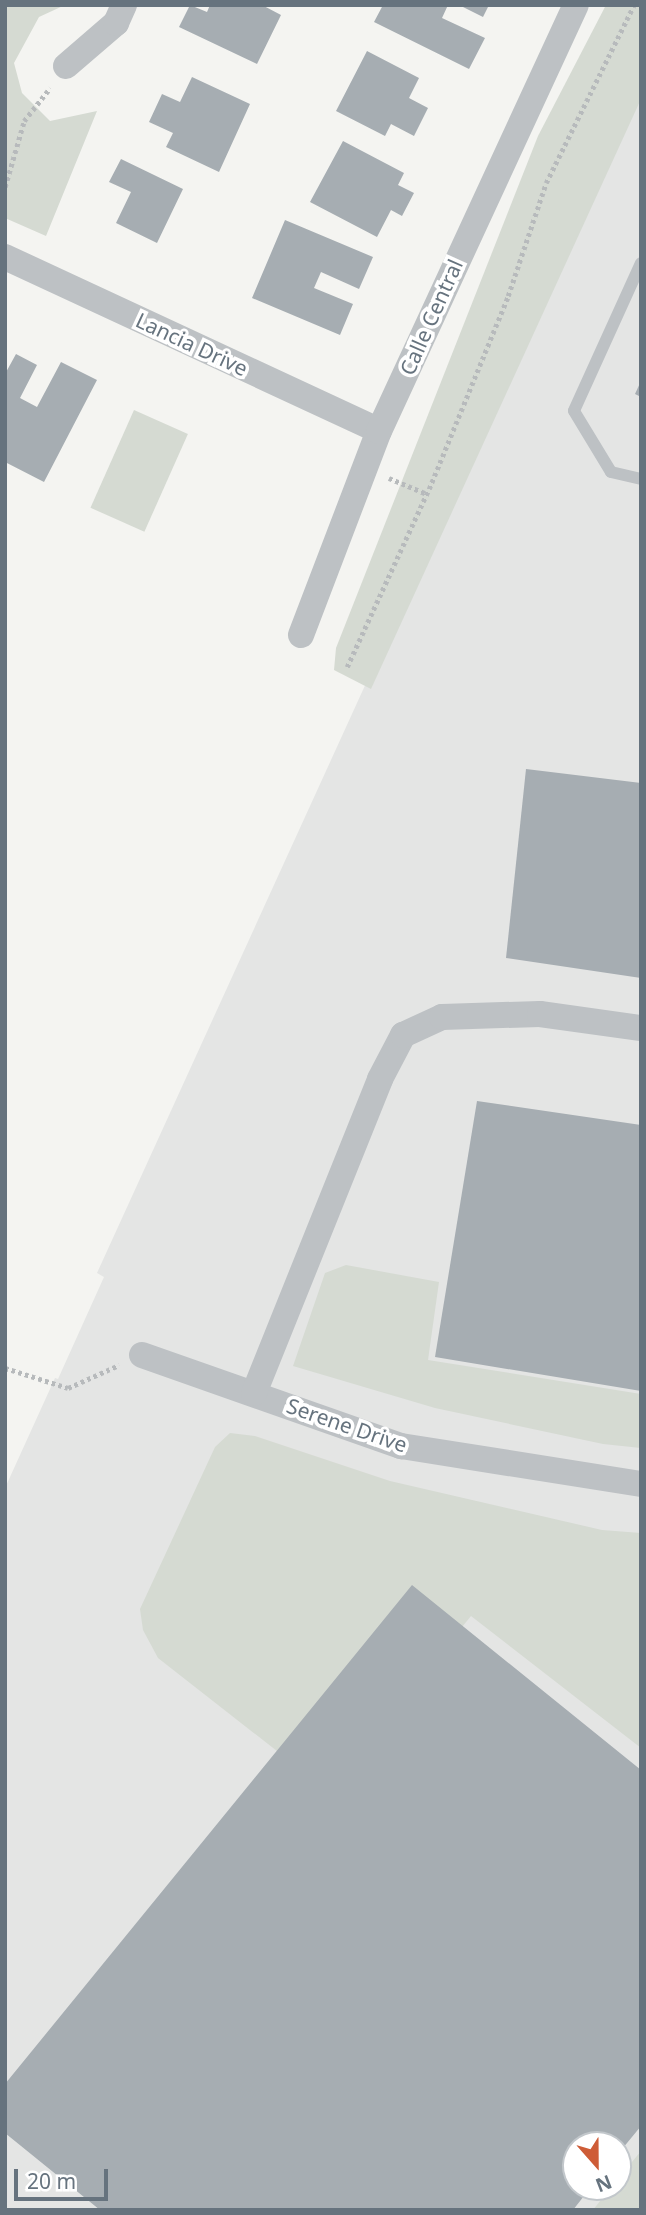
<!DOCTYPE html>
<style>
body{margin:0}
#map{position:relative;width:646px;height:2215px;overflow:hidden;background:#f4f4f1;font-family:"Noto Sans",sans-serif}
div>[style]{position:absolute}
.built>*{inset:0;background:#e4e5e4}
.green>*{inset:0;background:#d5dad2;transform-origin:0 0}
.building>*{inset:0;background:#a6adb2}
.path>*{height:4.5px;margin-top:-2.25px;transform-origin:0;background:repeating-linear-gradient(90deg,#b7babc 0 3.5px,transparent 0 7px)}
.lane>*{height:12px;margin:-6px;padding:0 6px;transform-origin:6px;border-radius:6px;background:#bdc1c4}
.street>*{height:26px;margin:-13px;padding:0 13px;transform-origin:13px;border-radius:13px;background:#bdc1c4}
span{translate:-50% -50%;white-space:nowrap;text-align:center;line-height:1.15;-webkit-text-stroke:7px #fff;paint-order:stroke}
.street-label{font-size:21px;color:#66737e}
.frame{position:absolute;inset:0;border:7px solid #66737e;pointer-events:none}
.north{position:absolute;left:562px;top:2131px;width:70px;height:70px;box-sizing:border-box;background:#fff;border:2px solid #c2c7cb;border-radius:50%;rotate:159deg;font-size:19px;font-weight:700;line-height:28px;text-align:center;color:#66737e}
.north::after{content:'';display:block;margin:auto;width:24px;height:32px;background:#ce5c37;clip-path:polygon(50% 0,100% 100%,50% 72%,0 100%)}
.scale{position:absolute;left:14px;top:2169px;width:94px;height:32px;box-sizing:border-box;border:4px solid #66737e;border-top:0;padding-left:9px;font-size:21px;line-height:24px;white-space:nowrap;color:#66737e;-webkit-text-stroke:5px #fff;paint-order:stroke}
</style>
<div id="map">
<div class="built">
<i style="clip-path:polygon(evenodd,641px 68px,641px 2210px,5px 2210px,5px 1488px,55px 1378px,58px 1379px,104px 1277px,97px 1273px,409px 589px,641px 68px,576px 2145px,618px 2145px,618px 2187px,576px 2187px,576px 2145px)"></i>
</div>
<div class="green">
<i style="clip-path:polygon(5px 5px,65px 5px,39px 17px,14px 63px,22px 93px,50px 121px,97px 111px,46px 236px,5px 218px)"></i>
<i style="clip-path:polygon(606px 5px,641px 5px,641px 99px,371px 689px,334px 670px,336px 648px,538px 136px)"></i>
<i style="left:134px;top:410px;width:59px;height:107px;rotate:24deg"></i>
<i style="clip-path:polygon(346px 1265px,439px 1282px,428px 1360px,641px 1394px,641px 1448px,603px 1444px,435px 1408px,293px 1366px,325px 1273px)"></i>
<i style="clip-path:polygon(230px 1433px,255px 1436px,390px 1481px,602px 1530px,641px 1533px,641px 1748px,471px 1616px,328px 1791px,158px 1658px,143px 1630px,140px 1609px,215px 1447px)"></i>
<i style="clip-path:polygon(641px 2151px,641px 2210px,593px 2210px,611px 2187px,618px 2187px,618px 2179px)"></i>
</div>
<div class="building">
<i style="clip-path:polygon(190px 5px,207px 12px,210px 5px,262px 5px,281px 15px,257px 64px,179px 27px)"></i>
<i style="clip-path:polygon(383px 5px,448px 5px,442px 18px,485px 38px,469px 69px,374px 22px)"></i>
<i style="clip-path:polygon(459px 5px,489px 5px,483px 17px)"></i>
<i style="clip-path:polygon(367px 51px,419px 78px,409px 98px,428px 108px,414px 136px,391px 124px,385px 136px,336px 111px)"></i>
<i style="clip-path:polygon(192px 77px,250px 104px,219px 172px,166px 147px,173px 133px,149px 122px,162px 94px,180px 102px)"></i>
<i style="clip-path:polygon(343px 141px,404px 173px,398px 185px,414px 193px,402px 216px,391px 210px,377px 237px,310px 202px)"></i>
<i style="clip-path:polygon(121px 159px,183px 189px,157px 243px,116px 223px,131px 192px,109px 182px)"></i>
<i style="clip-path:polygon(285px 220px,373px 257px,359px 289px,321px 272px,314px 288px,353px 304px,340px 335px,252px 298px)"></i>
<i style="clip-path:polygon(16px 354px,37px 365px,20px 398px,37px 407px,61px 362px,97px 380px,44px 482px,5px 462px,5px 374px)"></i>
<i style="clip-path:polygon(641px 381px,641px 397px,635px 394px)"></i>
<i style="clip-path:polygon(526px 769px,641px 783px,641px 978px,506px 958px)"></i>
<i style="clip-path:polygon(477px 1101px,641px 1125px,641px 1391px,435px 1357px)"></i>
<i style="clip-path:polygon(412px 1585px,641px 1770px,641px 2126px,618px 2154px,618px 2145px,576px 2145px,576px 2187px,591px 2187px,573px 2210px,100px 2210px,5px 2133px,5px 2084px)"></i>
</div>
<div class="path">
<i style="left:5px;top:187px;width:69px;rotate:-73.9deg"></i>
<i style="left:24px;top:121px;width:42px;rotate:-51.8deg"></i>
<i style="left:389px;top:478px;width:41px;rotate:22.8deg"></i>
<i style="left:347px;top:667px;width:196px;rotate:-65.3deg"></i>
<i style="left:429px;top:489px;width:209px;rotate:-67.7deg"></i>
<i style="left:508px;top:296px;width:119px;rotate:-71.4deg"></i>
<i style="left:546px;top:183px;width:199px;rotate:-63.7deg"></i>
<i style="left:5px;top:1368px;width:66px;rotate:17.6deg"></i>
<i style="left:68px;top:1388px;width:56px;rotate:-24.3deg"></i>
</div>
<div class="lane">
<i style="left:641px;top:263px;width:162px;rotate:114.4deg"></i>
<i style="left:574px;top:411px;width:71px;rotate:58.8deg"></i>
<i style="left:611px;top:472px;width:31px;rotate:13deg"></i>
</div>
<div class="street">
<i style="left:66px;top:66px;width:66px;rotate:-40.7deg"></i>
<i style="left:116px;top:23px;width:20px;rotate:-66deg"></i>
<i style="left:5px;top:257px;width:412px;rotate:24.9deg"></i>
<i style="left:301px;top:635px;width:218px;rotate:-69.1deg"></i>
<i style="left:379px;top:431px;width:469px;rotate:-65.2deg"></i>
<i style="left:142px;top:1355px;width:275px;rotate:19.4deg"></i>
<i style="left:401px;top:1446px;width:243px;rotate:9deg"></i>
<i style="left:254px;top:1393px;width:338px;rotate:-68.1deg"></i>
<i style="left:380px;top:1079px;width:50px;rotate:-62.4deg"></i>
<i style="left:403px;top:1035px;width:43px;rotate:-24.8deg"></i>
<i style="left:442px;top:1017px;width:98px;rotate:-1.8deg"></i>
<i style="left:540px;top:1014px;width:102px;rotate:7.9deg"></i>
</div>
<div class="street-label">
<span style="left:431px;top:317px;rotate:-66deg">Calle Central</span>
<span style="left:192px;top:344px;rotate:25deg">Lancia Drive</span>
<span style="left:347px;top:1425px;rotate:19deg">Serene Drive</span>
</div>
<div class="frame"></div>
<div class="north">N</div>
<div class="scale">20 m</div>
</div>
